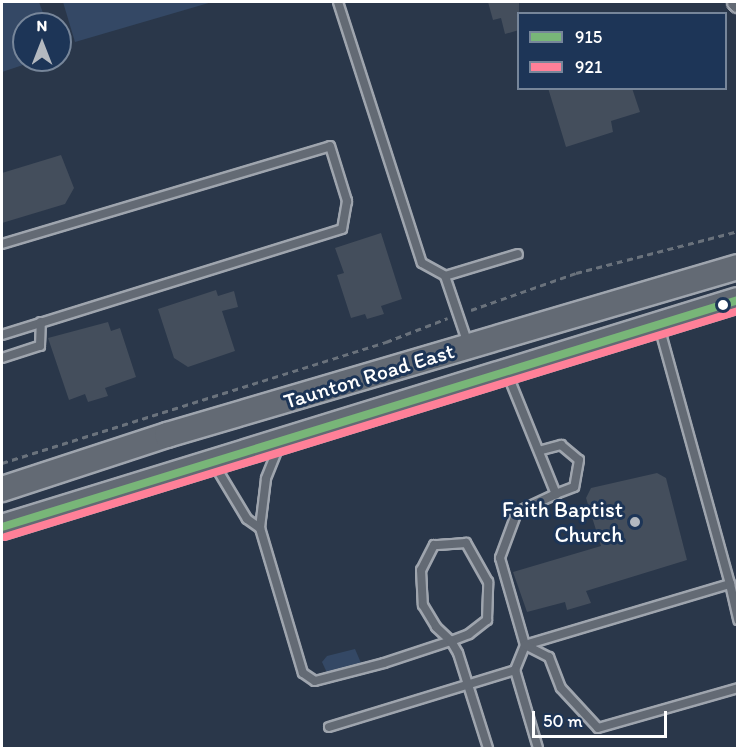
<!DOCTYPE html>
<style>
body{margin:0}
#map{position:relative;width:739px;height:750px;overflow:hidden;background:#2a374a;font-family:Itim,sans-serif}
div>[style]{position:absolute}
.green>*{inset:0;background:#344865}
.building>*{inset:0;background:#444e5c}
.path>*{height:3px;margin-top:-1.5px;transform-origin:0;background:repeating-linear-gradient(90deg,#6a727c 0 6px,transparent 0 10.5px)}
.roads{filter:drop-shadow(2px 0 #9fa5ae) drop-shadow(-2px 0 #9fa5ae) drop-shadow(0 2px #9fa5ae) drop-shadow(0 -2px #9fa5ae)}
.service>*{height:8px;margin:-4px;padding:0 4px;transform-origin:4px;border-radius:4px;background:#636a74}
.minor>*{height:16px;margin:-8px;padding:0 8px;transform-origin:8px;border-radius:8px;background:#636a74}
.secondary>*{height:24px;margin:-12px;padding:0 12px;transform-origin:12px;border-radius:12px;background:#636a74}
.bus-1>*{height:8px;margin:-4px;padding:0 4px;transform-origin:4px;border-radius:4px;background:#78b678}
.bus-2>*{height:8px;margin:-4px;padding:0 4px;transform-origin:4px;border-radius:4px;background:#ff8098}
.dots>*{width:16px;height:16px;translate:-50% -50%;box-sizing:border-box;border:3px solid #1d3557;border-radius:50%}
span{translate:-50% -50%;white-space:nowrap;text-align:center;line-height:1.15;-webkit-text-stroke:6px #1d3557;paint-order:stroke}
.street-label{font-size:22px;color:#fff}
.poi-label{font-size:22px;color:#fff}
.right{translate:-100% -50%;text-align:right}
.frame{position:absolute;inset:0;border:3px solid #fff;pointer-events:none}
.legend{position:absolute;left:517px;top:12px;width:210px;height:78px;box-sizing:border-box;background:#1d3557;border:2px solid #77869a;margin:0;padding:8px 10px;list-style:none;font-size:18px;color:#fff}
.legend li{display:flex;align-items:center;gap:12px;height:30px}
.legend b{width:30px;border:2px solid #77869a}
.north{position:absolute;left:12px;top:12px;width:60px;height:60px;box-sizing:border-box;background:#1d3557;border:2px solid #77869a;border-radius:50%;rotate:0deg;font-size:16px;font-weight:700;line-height:24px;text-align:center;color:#fff}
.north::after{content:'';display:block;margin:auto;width:21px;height:27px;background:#b4b9c0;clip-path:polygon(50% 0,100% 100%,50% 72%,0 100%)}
.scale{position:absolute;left:532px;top:711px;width:135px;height:27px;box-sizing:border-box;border:3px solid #fff;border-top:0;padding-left:8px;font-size:18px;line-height:21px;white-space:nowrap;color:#fff;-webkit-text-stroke:4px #1d3557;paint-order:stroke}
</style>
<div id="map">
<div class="green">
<i style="clip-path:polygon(2px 2px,39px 2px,47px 24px,24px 24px,24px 60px,38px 60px,2px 72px)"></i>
<i style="clip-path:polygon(63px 2px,212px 2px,75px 42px)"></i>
<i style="clip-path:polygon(355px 649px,361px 663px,357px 669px,328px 675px,322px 662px,327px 656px)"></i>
</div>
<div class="building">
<i style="clip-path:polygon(488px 2px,519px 2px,519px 30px,505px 34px,501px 18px,493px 20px)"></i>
<i style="clip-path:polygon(548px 88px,632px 88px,640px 112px,611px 121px,613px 132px,566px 147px)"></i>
<i style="clip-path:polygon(61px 155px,74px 188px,65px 204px,2px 223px,2px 173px)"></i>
<i style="clip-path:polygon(381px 233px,402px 299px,381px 306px,384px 314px,367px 319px,365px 314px,351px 318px,337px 275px,344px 273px,335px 248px)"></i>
<i style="clip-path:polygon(216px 290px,218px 296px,234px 291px,238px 307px,222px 311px,235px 351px,188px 367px,174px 358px,158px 309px)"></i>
<i style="clip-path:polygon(108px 322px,111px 331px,120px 328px,136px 377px,105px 388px,108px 396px,88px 402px,85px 394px,69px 400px,48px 338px)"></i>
<i style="clip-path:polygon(657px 473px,666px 478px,687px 560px,586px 591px,591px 603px,567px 610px,565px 602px,527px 612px,513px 572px,601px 546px,586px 498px,591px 488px)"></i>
</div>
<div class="path">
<i style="left:471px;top:310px;width:111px;rotate:-19.4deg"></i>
<i style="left:576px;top:273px;width:167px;rotate:-14.5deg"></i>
<i style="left:2px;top:463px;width:403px;rotate:-17.5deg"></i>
<i style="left:386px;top:342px;width:66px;rotate:-21.2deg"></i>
</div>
<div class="roads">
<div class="service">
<i style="left:338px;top:2px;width:274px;rotate:72.2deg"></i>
<i style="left:422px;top:263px;width:26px;rotate:29deg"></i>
<i style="left:445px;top:276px;width:76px;rotate:-16.8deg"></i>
<i style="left:2px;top:244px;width:342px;rotate:-16.6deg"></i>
<i style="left:330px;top:146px;width:58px;rotate:72.8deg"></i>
<i style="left:347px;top:201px;width:28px;rotate:100deg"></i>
<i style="left:342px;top:229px;width:356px;rotate:162.7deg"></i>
<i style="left:445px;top:276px;width:72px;rotate:71.3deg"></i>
<i style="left:2px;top:358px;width:40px;rotate:-18deg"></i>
<i style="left:40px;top:346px;width:24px;rotate:-88deg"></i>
<i style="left:507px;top:373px;width:131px;rotate:68deg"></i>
<i style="left:556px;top:494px;width:43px;rotate:155.2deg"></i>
<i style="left:517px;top:512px;width:49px;rotate:110.3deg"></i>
<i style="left:500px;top:558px;width:91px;rotate:74deg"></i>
<i style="left:525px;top:645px;width:214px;rotate:-16.6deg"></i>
<i style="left:730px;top:584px;width:268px;rotate:-105.4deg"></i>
<i style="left:279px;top:446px;width:35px;rotate:112deg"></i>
<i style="left:266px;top:479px;width:49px;rotate:97deg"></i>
<i style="left:260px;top:528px;width:151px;rotate:73.5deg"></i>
<i style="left:303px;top:673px;width:14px;rotate:34deg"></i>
<i style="left:315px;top:681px;width:71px;rotate:-14.6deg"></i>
<i style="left:384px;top:663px;width:71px;rotate:-18.2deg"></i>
<i style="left:451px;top:641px;width:19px;rotate:-21deg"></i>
<i style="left:469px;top:634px;width:23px;rotate:-38deg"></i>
<i style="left:487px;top:620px;width:38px;rotate:-88deg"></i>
<i style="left:488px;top:582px;width:45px;rotate:-119.4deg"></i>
<i style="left:466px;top:543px;width:32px;rotate:176deg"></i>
<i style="left:434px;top:545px;width:28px;rotate:117deg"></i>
<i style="left:421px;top:570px;width:35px;rotate:87deg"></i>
<i style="left:423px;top:605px;width:26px;rotate:59deg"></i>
<i style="left:436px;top:627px;width:21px;rotate:43deg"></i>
<i style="left:451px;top:641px;width:14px;rotate:60deg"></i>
<i style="left:458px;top:653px;width:100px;rotate:72.5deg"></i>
<i style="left:542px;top:450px;width:20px;rotate:-15deg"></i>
<i style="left:561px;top:445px;width:23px;rotate:40deg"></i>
<i style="left:579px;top:460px;width:27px;rotate:100deg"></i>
<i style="left:574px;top:487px;width:19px;rotate:159deg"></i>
<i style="left:214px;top:464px;width:64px;rotate:59deg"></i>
<i style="left:247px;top:519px;width:16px;rotate:35deg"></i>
<i style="left:730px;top:584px;width:37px;rotate:77deg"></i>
<i style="left:515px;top:670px;width:27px;rotate:-68deg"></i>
<i style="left:525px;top:645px;width:27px;rotate:27deg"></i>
<i style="left:549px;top:657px;width:33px;rotate:69deg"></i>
<i style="left:561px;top:688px;width:54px;rotate:47.2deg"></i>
<i style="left:598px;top:728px;width:146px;rotate:-15.9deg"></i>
<i style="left:329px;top:727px;width:195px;rotate:-17deg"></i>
<i style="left:515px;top:670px;width:81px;rotate:73.6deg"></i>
</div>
<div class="minor">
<i style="left:736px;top:2px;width:3px;rotate:45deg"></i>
</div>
<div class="secondary">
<i style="left:2px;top:489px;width:174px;rotate:-18.1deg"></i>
<i style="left:167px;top:435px;width:595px;rotate:-16.39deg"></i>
<i style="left:2px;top:527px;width:770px;rotate:-17.14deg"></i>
</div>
</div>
<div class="bus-1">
<i style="left:2px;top:527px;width:770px;rotate:-17.14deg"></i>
</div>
<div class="bus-2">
<i style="left:5px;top:537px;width:767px;rotate:-17.14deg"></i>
</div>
<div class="dots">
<i style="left:723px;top:305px;background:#fff"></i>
<i style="left:635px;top:522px;background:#b4b9c0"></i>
</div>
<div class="street-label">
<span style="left:369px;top:376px;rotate:-17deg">Taunton Road East</span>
</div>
<div class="poi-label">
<span class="right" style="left:623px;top:522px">Faith Baptist<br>Church</span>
</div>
<div class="frame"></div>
<ul class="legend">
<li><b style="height:8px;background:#78b678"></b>915</li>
<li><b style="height:8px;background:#ff8098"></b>921</li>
</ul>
<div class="north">N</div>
<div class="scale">50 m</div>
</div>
